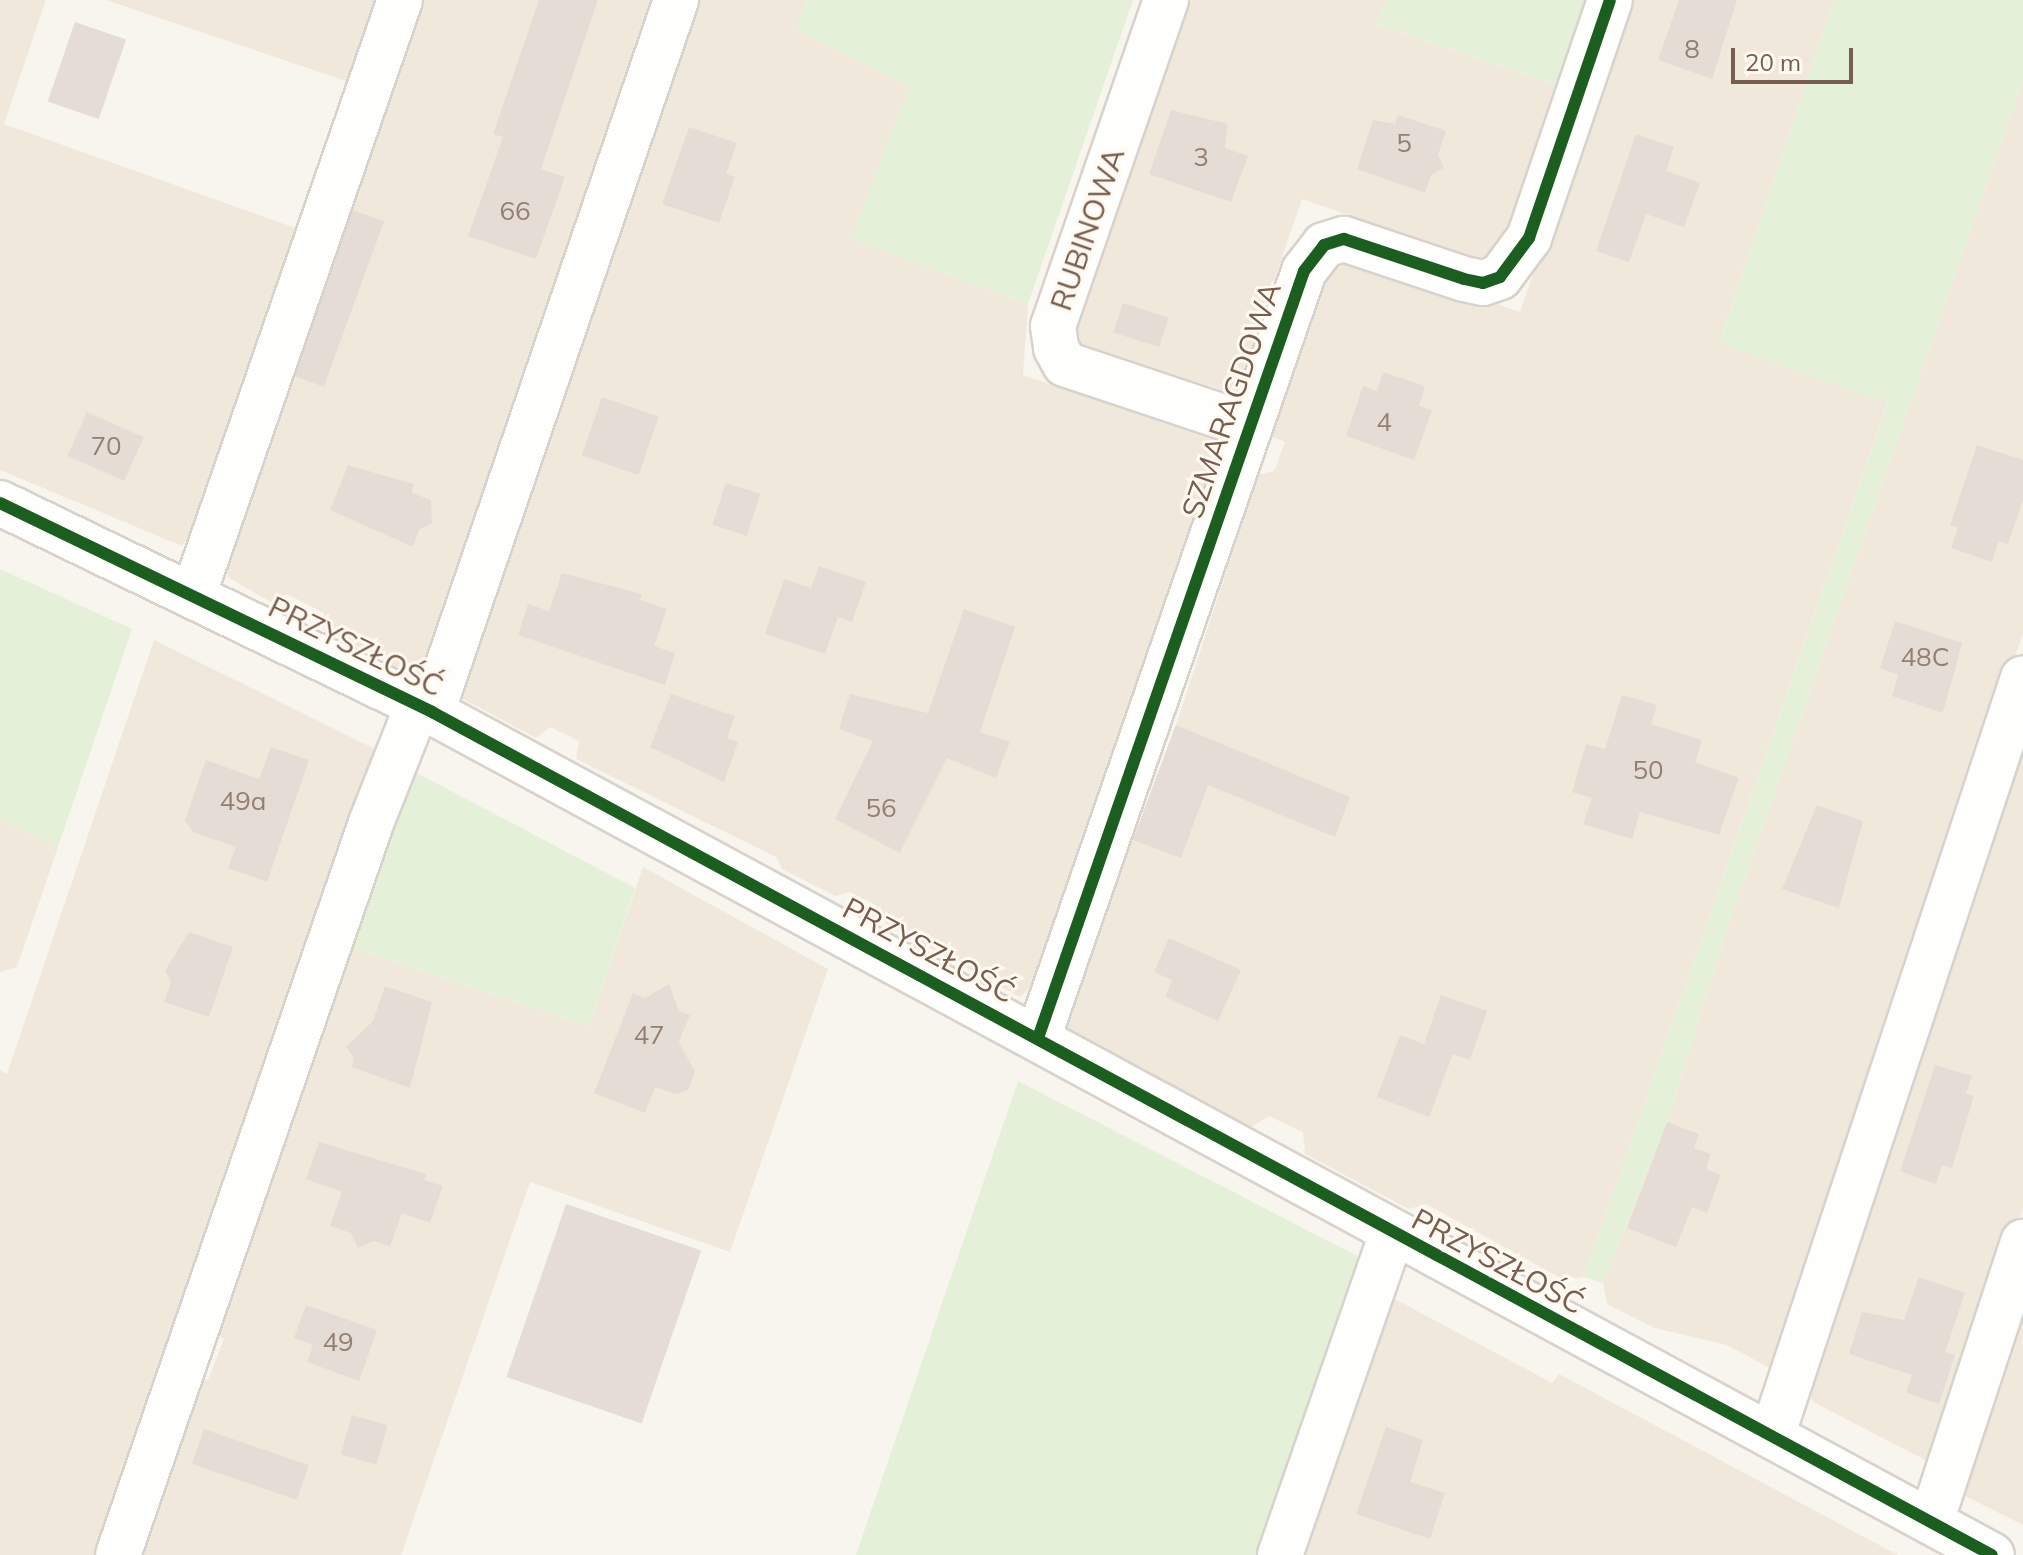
<!DOCTYPE html>
<meta charset="utf-8">
<style>
body{margin:0}
#map{position:relative;width:2023px;height:1555px;overflow:hidden;background:#f8f5ee;font-family:Mulish,sans-serif}
div>[style]{position:absolute}
.residential>*{inset:0;background:#f1e8dc}
.green>*{inset:0;background:#e5f0d9}
.building>*{inset:0;background:#e5ddd5;transform-origin:0 0}
.roads{filter:drop-shadow(2px 0 #d8d2cc) drop-shadow(-2px 0 #d8d2cc) drop-shadow(0 2px #d8d2cc) drop-shadow(0 -2px #d8d2cc)}
.minor>*{height:44px;margin:-22px;padding:0 22px;transform-origin:22px;border-radius:22px;background:#fefefc}
.cycleway>*{height:12px;margin:-6px;padding:0 6px;transform-origin:6px;border-radius:6px;background:#1b5e20}
span{translate:-50% -50%;white-space:nowrap;text-align:center;line-height:1.15;-webkit-text-stroke:6px #fff9f1;paint-order:stroke}
.number-label{font-size:26px;color:#947f71}
.number-label span{-webkit-text-stroke-width:0}
.street-label{font-size:30px;color:#775d4d}
.scale{position:absolute;left:1731px;top:48px;width:122px;height:36px;box-sizing:border-box;border:4px solid #775d4d;border-top:0;padding-left:10px;font-size:24px;line-height:28px;white-space:nowrap;color:#775d4d;-webkit-text-stroke:6px #fff9f1;paint-order:stroke}
</style>
<div id="map">
<div class="residential">
<i style="clip-path:polygon(0 0,46px 0,4px 124px,312px 234px,221px 495px,182px 546px,0 470px)"></i>
<i style="clip-path:polygon(106px 0,385px 0,355px 84px)"></i>
<i style="clip-path:polygon(417px 0,661px 0,427px 683px,326px 630px,324px 613px,287px 594px,274px 604px,228px 577px,226px 561px)"></i>
<i style="clip-path:polygon(689px 0,806px 0,797px 30px,909px 86px,852px 239px,1028px 304px,1023px 375px,1219px 442px,1032px 985px,1020px 997px,886px 924px,881px 908px,850px 892px,835px 896px,782px 869px,776px 857px,576px 759px,579px 741px,550px 727px,536px 738px,454px 694px)"></i>
<i style="clip-path:polygon(1183px 0,1386px 0,1377px 24px,1559px 86px,1504px 250px,1479px 260px,1302px 199px,1235px 394px,1077px 344px,1069px 332px)"></i>
<i style="clip-path:polygon(1627px 0,1834px 0,1719px 342px,1888px 402px,1584px 1277px,1564px 1280px,1426px 1204px,1409px 1209px,1305px 1154px,1303px 1132px,1269px 1116px,1249px 1128px,1068px 1030px,1069px 1007px,1176px 725px,1258px 475px,1274px 471px,1285px 442px,1270px 436px,1328px 277px,1354px 255px,1520px 312px)"></i>
<i style="clip-path:polygon(2023px 80px,2023px 633px,1777px 1372px,1727px 1345px,1655px 1328px,1607px 1304px,1603px 1283px,1667px 1122px,1727px 929px)"></i>
<i style="clip-path:polygon(154px 640px,379px 751px,102px 1555px,0 1555px,0 1070px,7px 1074px)"></i>
<i style="clip-path:polygon(2023px 735px,2023px 1208px,1937px 1466px,1813px 1402px,1804px 1379px)"></i>
<i style="clip-path:polygon(0 819px,58px 847px,17px 967px,0 972px)"></i>
<i style="clip-path:polygon(643px 867px,828px 969px,730px 1252px,530px 1182px,401px 1555px,138px 1555px,197px 1381px,208px 1380px,224px 1339px,213px 1332px,347px 946px,589px 1026px)"></i>
<i style="clip-path:polygon(1391px 1297px,1552px 1383px,1559px 1374px,1898px 1555px,1293px 1555px)"></i>
<i style="clip-path:polygon(2023px 1301px,2023px 1525px,1959px 1493px)"></i>
</div>
<div class="green">
<i style="clip-path:polygon(806px 0,1133px 0,1028px 304px,851px 239px,909px 86px,796px 30px)"></i>
<i style="clip-path:polygon(1386px 0,1590px 0,1559px 86px,1377px 24px)"></i>
<i style="clip-path:polygon(1834px 0,2023px 0,2023px 80px,1727px 929px,1667px 1122px,1603px 1283px,1584px 1277px,1888px 403px,1719px 343px)"></i>
<i style="clip-path:polygon(0 569px,132px 629px,58px 847px,0 819px)"></i>
<i style="clip-path:polygon(413px 771px,635px 888px,589px 1026px,347px 946px)"></i>
<i style="clip-path:polygon(1018px 1081px,1365px 1260px,1265px 1555px,856px 1555px)"></i>
</div>
<div class="building">
<i style="clip-path:polygon(539px 0,598px 0,541px 169px,565px 177px,536px 259px,468px 236px,503px 137px,493px 134px)"></i>
<i style="clip-path:polygon(1679px 0,1737px 0,1712px 79px,1658px 60px)"></i>
<i style="left:75px;top:22px;width:54px;height:84px;rotate:19deg"></i>
<i style="clip-path:polygon(1171px 110px,1228px 124px,1225px 148px,1248px 156px,1231px 202px,1149px 174px)"></i>
<i style="clip-path:polygon(1398px 115px,1446px 131px,1438px 155px,1444px 168px,1431px 175px,1425px 193px,1357px 169px,1373px 120px,1395px 124px)"></i>
<i style="clip-path:polygon(689px 127px,737px 143px,726px 174px,735px 177px,719px 223px,662px 204px)"></i>
<i style="clip-path:polygon(1636px 134px,1674px 147px,1666px 171px,1700px 183px,1684px 227px,1646px 214px,1629px 262px,1596px 251px)"></i>
<i style="left:353px;top:210px;width:33px;height:176px;rotate:20deg"></i>
<i style="left:1123px;top:303px;width:48px;height:31px;rotate:18deg"></i>
<i style="clip-path:polygon(1383px 372px,1425px 386px,1419px 406px,1432px 410px,1414px 460px,1346px 436px,1363px 386px,1377px 391px)"></i>
<i style="left:602px;top:397px;width:60px;height:62px;rotate:19deg"></i>
<i style="left:87px;top:412px;width:62px;height:48px;rotate:24deg"></i>
<i style="clip-path:polygon(1977px 445px,2023px 460px,2023px 500px,2008px 544px,1999px 541px,1992px 562px,1951px 548px,1958px 527px,1950px 525px)"></i>
<i style="clip-path:polygon(348px 465px,413px 484px,412px 493px,431px 500px,432px 523px,419px 530px,413px 547px,330px 510px)"></i>
<i style="left:726px;top:483px;width:36px;height:44px;rotate:18deg"></i>
<i style="clip-path:polygon(819px 566px,866px 582px,852px 622px,838px 617px,825px 654px,765px 634px,784px 579px,811px 588px)"></i>
<i style="clip-path:polygon(562px 573px,642px 594px,640px 600px,667px 609px,654px 646px,675px 653px,665px 685px,518px 635px,528px 604px,549px 611px)"></i>
<i style="clip-path:polygon(964px 609px,1015px 627px,980px 732px,1010px 742px,996px 778px,947px 758px,900px 853px,835px 819px,873px 741px,839px 729px,850px 694px,928px 713px)"></i>
<i style="clip-path:polygon(1895px 621px,1962px 643px,1943px 713px,1892px 696px,1898px 675px,1880px 668px)"></i>
<i style="clip-path:polygon(671px 694px,735px 716px,727px 738px,738px 742px,724px 782px,650px 747px)"></i>
<i style="clip-path:polygon(1622px 695px,1657px 705px,1651px 724px,1702px 740px,1695px 762px,1739px 778px,1719px 835px,1640px 812px,1632px 839px,1583px 824px,1592px 798px,1572px 792px,1586px 744px,1605px 749px)"></i>
<i style="clip-path:polygon(1176px 725px,1350px 797px,1335px 837px,1208px 785px,1181px 858px,1133px 840px)"></i>
<i style="clip-path:polygon(271px 747px,309px 760px,267px 882px,228px 868px,236px 847px,193px 832px,185px 820px,206px 760px,259px 779px)"></i>
<i style="clip-path:polygon(1817px 805px,1863px 821px,1839px 908px,1782px 889px)"></i>
<i style="clip-path:polygon(189px 932px,233px 947px,209px 1017px,164px 1002px,171px 982px,165px 971px)"></i>
<i style="clip-path:polygon(1169px 938px,1241px 970px,1218px 1021px,1165px 997px,1172px 980px,1154px 972px)"></i>
<i style="clip-path:polygon(669px 984px,679px 1011px,690px 1015px,679px 1042px,695px 1072px,688px 1090px,675px 1094px,655px 1087px,645px 1113px,594px 1093px,633px 993px,645px 998px)"></i>
<i style="clip-path:polygon(385px 986px,432px 1002px,410px 1088px,352px 1067px,354px 1058px,346px 1047px,373px 1021px)"></i>
<i style="clip-path:polygon(1441px 995px,1487px 1011px,1470px 1060px,1453px 1054px,1429px 1117px,1377px 1097px,1400px 1035px,1424px 1044px)"></i>
<i style="clip-path:polygon(1935px 1065px,1972px 1076px,1966px 1094px,1974px 1096px,1952px 1168px,1942px 1165px,1936px 1184px,1900px 1171px)"></i>
<i style="clip-path:polygon(1667px 1122px,1699px 1134px,1694px 1148px,1711px 1154px,1706px 1169px,1721px 1175px,1707px 1213px,1692px 1207px,1676px 1247px,1627px 1228px)"></i>
<i style="clip-path:polygon(319px 1142px,426px 1174px,424px 1180px,443px 1186px,430px 1223px,402px 1213px,390px 1247px,374px 1241px,358px 1248px,351px 1233px,330px 1226px,342px 1192px,306px 1179px)"></i>
<i style="left:566px;top:1204px;width:143px;height:183px;rotate:19deg"></i>
<i style="clip-path:polygon(1919px 1277px,1965px 1293px,1945px 1352px,1955px 1355px,1939px 1404px,1906px 1393px,1912px 1375px,1849px 1354px,1862px 1312px,1904px 1320px)"></i>
<i style="clip-path:polygon(306px 1305px,377px 1330px,359px 1381px,307px 1362px,313px 1345px,294px 1338px)"></i>
<i style="left:352px;top:1415px;width:37px;height:41px;rotate:16deg"></i>
<i style="clip-path:polygon(1386px 1427px,1423px 1440px,1410px 1482px,1445px 1493px,1430px 1539px,1356px 1514px)"></i>
<i style="left:204px;top:1429px;width:111px;height:37px;rotate:19deg"></i>
</div>
<div class="roads">
<div class="minor">
<i style="left:1166px;top:0;width:345px;rotate:109.1deg"></i>
<i style="left:1053px;top:326px;width:22px;rotate:82deg"></i>
<i style="left:1056px;top:348px;width:18px;rotate:61deg"></i>
<i style="left:1065px;top:364px;width:195px;rotate:18.5deg"></i>
<i style="left:0;top:503px;width:480px;rotate:25.8deg"></i>
<i style="left:432px;top:712px;width:1773px;rotate:28.39deg"></i>
<i style="left:193px;top:596px;width:631px;rotate:-70.85deg"></i>
<i style="left:432px;top:712px;width:753px;rotate:-71.08deg"></i>
<i style="left:1038px;top:1038px;width:812px;rotate:-70.87deg"></i>
<i style="left:1304px;top:271px;width:33px;rotate:-52deg"></i>
<i style="left:1324px;top:245px;width:21px;rotate:-17deg"></i>
<i style="left:1344px;top:239px;width:126px;rotate:18.4deg"></i>
<i style="left:1464px;top:279px;width:19px;rotate:12deg"></i>
<i style="left:1483px;top:283px;width:18px;rotate:-19deg"></i>
<i style="left:1500px;top:277px;width:49px;rotate:-53.4deg"></i>
<i style="left:1529px;top:238px;width:251px;rotate:-71.2deg"></i>
<i style="left:1772px;top:1436px;width:798px;rotate:-71.68deg"></i>
<i style="left:1931px;top:1522px;width:295px;rotate:-71.8deg"></i>
<i style="left:118px;top:1555px;width:774px;rotate:-70.93deg"></i>
<i style="left:371px;top:823px;width:128px;rotate:-68.4deg"></i>
<i style="left:1280px;top:1555px;width:341px;rotate:-70.8deg"></i>
</div>
</div>
<div class="cycleway">
<i style="left:0;top:503px;width:480px;rotate:25.8deg"></i>
<i style="left:432px;top:712px;width:1773px;rotate:28.39deg"></i>
<i style="left:1038px;top:1038px;width:812px;rotate:-70.87deg"></i>
<i style="left:1304px;top:271px;width:33px;rotate:-52deg"></i>
<i style="left:1324px;top:245px;width:21px;rotate:-17deg"></i>
<i style="left:1344px;top:239px;width:126px;rotate:18.4deg"></i>
<i style="left:1464px;top:279px;width:19px;rotate:12deg"></i>
<i style="left:1483px;top:283px;width:18px;rotate:-19deg"></i>
<i style="left:1500px;top:277px;width:49px;rotate:-53.4deg"></i>
<i style="left:1529px;top:238px;width:251px;rotate:-71.2deg"></i>
</div>
<div class="number-label">
<span style="left:1692px;top:49px">8</span>
<span style="left:1404px;top:143px">5</span>
<span style="left:1201px;top:157px">3</span>
<span style="left:515px;top:211px">66</span>
<span style="left:1384px;top:422px">4</span>
<span style="left:106px;top:446px">70</span>
<span style="left:1925px;top:657px">48C</span>
<span style="left:1648px;top:770px">50</span>
<span style="left:243px;top:801px">49a</span>
<span style="left:881px;top:808px">56</span>
<span style="left:649px;top:1035px">47</span>
<span style="left:338px;top:1342px">49</span>
</div>
<div class="street-label">
<span style="left:1087px;top:229px;rotate:-71deg">RUBINOWA</span>
<span style="left:1231px;top:400px;rotate:-71deg">SZMARAGDOWA</span>
<span style="left:356px;top:646px;rotate:26deg">PRZYSZŁOŚĆ</span>
<span style="left:929px;top:950px;rotate:28deg">PRZYSZŁOŚĆ</span>
<span style="left:1498px;top:1261px;rotate:28deg">PRZYSZŁOŚĆ</span>
</div>
<div class="scale">20 m</div>
</div>
